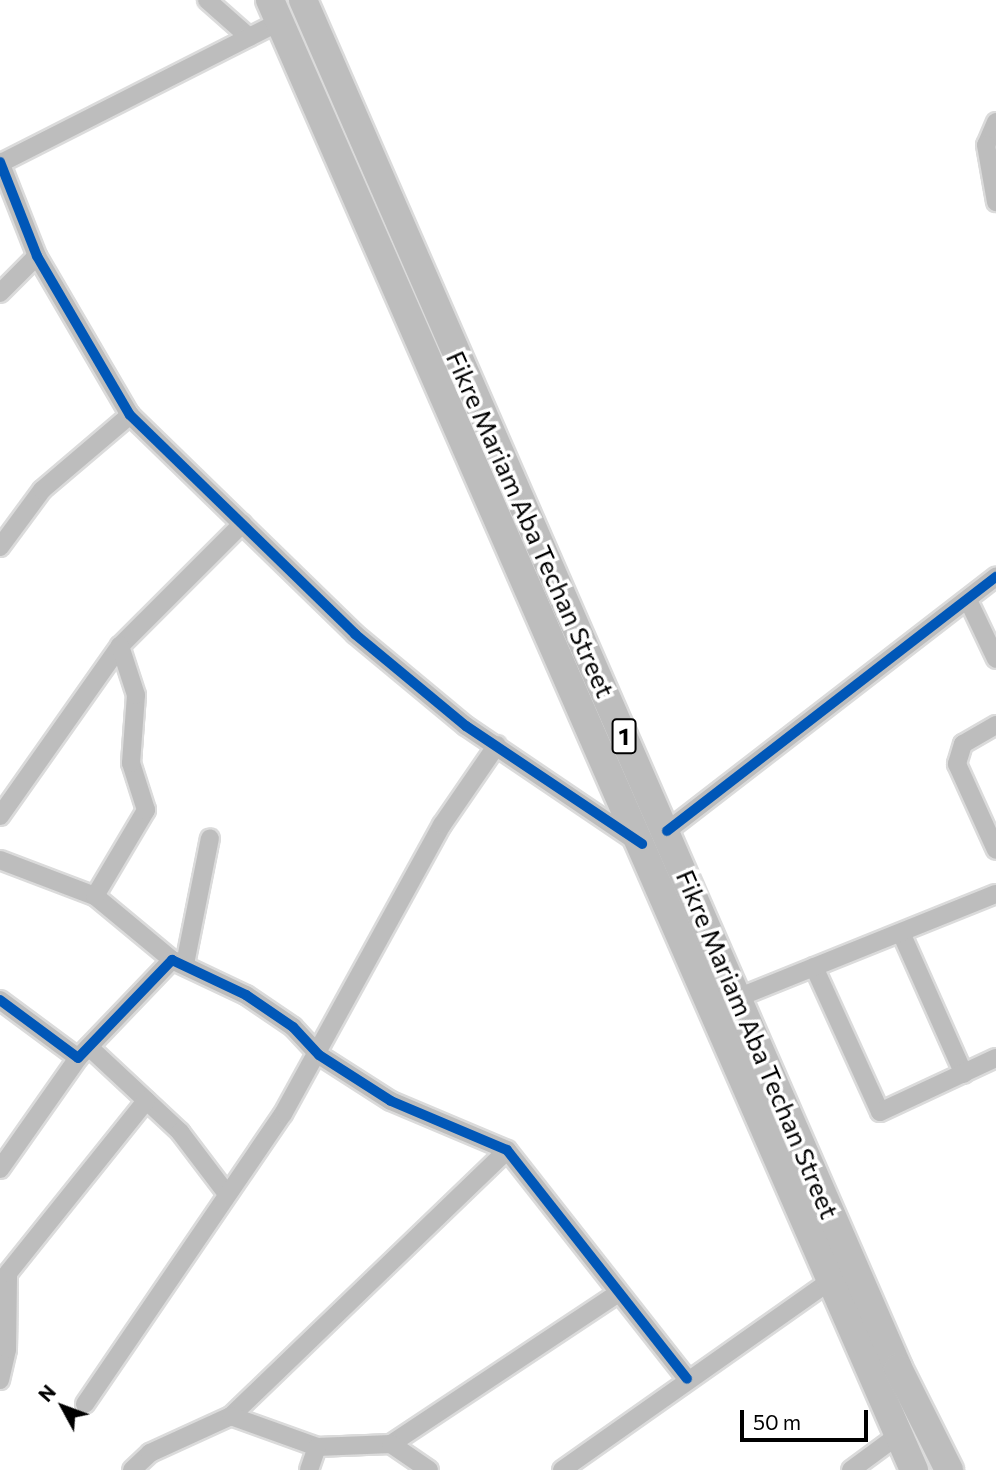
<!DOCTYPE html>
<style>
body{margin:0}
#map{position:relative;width:996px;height:1470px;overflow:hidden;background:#fff;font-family:Commissioner,sans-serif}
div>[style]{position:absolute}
.roads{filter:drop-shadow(2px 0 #dbdbdb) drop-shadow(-2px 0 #dbdbdb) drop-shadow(0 2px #dbdbdb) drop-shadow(0 -2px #dbdbdb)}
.minor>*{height:18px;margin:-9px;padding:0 9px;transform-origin:9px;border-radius:9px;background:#bdbdbd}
.primary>*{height:28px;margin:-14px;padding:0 14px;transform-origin:14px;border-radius:14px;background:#bdbdbd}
.cycleway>*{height:10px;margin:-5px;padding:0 5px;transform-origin:5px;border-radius:5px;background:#0057b8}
span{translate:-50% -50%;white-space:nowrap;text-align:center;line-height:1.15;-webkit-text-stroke:7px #fff;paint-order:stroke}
.shield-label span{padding:2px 5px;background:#fff;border:2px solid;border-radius:5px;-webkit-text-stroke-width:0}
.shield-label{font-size:24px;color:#000;font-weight:700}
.street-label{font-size:26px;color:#000}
.north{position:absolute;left:28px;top:1372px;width:70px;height:70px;-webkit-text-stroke:5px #fff;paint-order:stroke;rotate:311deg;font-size:19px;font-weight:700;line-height:28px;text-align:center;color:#000}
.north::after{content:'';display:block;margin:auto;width:24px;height:32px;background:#000;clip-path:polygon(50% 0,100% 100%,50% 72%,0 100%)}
.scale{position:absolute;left:740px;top:1410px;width:128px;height:32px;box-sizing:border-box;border:4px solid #000;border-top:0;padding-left:9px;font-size:21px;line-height:24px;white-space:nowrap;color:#000;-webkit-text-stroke:5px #fff;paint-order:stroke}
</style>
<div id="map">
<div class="roads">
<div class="minor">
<i style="left:207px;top:0;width:56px;rotate:41.4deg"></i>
<i style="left:996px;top:122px;width:25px;rotate:113deg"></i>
<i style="left:986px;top:145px;width:58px;rotate:80deg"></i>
<i style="left:0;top:162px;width:101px;rotate:68.5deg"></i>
<i style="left:37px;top:256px;width:184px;rotate:59.7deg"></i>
<i style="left:130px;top:415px;width:314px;rotate:44.2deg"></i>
<i style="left:355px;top:634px;width:144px;rotate:39.7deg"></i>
<i style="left:466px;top:726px;width:205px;rotate:34.1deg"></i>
<i style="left:1px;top:163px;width:312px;rotate:-26.9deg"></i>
<i style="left:0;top:293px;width:52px;rotate:-45deg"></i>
<i style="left:0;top:547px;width:71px;rotate:-53.6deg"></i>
<i style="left:42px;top:490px;width:116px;rotate:-40.4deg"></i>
<i style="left:968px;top:600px;width:65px;rotate:64.6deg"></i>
<i style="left:996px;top:725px;width:38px;rotate:150deg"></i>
<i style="left:963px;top:744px;width:21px;rotate:107deg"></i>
<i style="left:957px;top:764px;width:94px;rotate:65.6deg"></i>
<i style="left:0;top:816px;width:208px;rotate:-54.8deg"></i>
<i style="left:120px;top:646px;width:173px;rotate:-45deg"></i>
<i style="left:667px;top:831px;width:416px;rotate:-37.7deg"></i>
<i style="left:0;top:860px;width:102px;rotate:20.8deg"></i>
<i style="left:95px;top:896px;width:100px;rotate:39.7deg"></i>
<i style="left:95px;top:896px;width:100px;rotate:-59.3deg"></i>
<i style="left:146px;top:810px;width:49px;rotate:-107.7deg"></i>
<i style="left:131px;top:763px;width:68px;rotate:-85.8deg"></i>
<i style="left:136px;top:695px;width:52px;rotate:-108.1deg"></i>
<i style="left:902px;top:935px;width:152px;rotate:66deg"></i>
<i style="left:185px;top:964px;width:128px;rotate:-78.8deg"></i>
<i style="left:814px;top:967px;width:159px;rotate:65.5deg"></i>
<i style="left:880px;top:1112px;width:128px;rotate:-25deg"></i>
<i style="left:737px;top:998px;width:279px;rotate:-21.9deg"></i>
<i style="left:0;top:1000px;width:97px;rotate:36.6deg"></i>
<i style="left:78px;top:1058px;width:136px;rotate:-46.2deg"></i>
<i style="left:172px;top:960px;width:82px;rotate:25.3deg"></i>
<i style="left:246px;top:995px;width:57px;rotate:34.2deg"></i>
<i style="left:293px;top:1027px;width:38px;rotate:47deg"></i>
<i style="left:319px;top:1055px;width:85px;rotate:32.6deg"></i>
<i style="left:391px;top:1101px;width:126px;rotate:22.9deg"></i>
<i style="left:507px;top:1150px;width:291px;rotate:51.8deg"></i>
<i style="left:89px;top:1047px;width:125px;rotate:43deg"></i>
<i style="left:180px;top:1132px;width:78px;rotate:52.8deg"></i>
<i style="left:0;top:1169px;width:136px;rotate:-54.9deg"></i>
<i style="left:0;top:1380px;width:32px;rotate:-77deg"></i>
<i style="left:7px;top:1349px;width:76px;rotate:-89.2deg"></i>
<i style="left:8px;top:1273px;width:221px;rotate:-51.3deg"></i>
<i style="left:85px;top:1404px;width:351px;rotate:-55.7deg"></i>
<i style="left:283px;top:1114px;width:330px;rotate:-61.2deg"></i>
<i style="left:442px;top:825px;width:97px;rotate:-55.5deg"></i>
<i style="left:231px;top:1416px;width:383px;rotate:-43.9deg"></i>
<i style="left:391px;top:1444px;width:273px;rotate:-33.6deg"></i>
<i style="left:132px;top:1470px;width:25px;rotate:-43deg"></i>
<i style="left:150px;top:1453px;width:89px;rotate:-24.6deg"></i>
<i style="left:231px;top:1416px;width:91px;rotate:19.8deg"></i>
<i style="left:317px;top:1447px;width:74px;rotate:-2.3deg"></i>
<i style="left:391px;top:1444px;width:46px;rotate:34.4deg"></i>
<i style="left:309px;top:1470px;width:24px;rotate:-71deg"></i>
<i style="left:562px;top:1470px;width:324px;rotate:-35.2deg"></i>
<i style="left:851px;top:1470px;width:56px;rotate:-36.3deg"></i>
</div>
<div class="primary">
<i style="left:270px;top:0;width:1605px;rotate:66.34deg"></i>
<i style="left:303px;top:0;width:1492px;rotate:66.49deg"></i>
<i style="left:898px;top:1368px;width:114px;rotate:63.4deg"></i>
</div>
</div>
<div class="cycleway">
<i style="left:0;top:162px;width:101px;rotate:68.5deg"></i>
<i style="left:37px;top:256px;width:184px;rotate:59.7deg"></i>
<i style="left:130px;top:415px;width:314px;rotate:44.2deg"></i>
<i style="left:355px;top:634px;width:144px;rotate:39.7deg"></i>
<i style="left:466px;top:726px;width:212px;rotate:33.8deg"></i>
<i style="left:667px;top:831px;width:416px;rotate:-37.7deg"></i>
<i style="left:0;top:1000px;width:97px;rotate:36.6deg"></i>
<i style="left:78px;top:1058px;width:136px;rotate:-46.2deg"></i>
<i style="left:172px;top:960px;width:82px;rotate:25.3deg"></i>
<i style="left:246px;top:995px;width:57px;rotate:34.2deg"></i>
<i style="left:293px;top:1027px;width:38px;rotate:47deg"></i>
<i style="left:319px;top:1055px;width:85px;rotate:32.6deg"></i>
<i style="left:391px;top:1101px;width:126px;rotate:22.9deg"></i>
<i style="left:507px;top:1150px;width:291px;rotate:51.8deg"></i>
</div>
<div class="shield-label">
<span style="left:624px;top:736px">1</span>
</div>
<div class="street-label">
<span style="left:531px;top:524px;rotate:66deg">Fikre Mariam Aba Techan Street</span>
<span style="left:758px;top:1044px;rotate:67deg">Fikre Mariam Aba Techan Street</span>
</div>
<div class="north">N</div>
<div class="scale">50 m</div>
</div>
